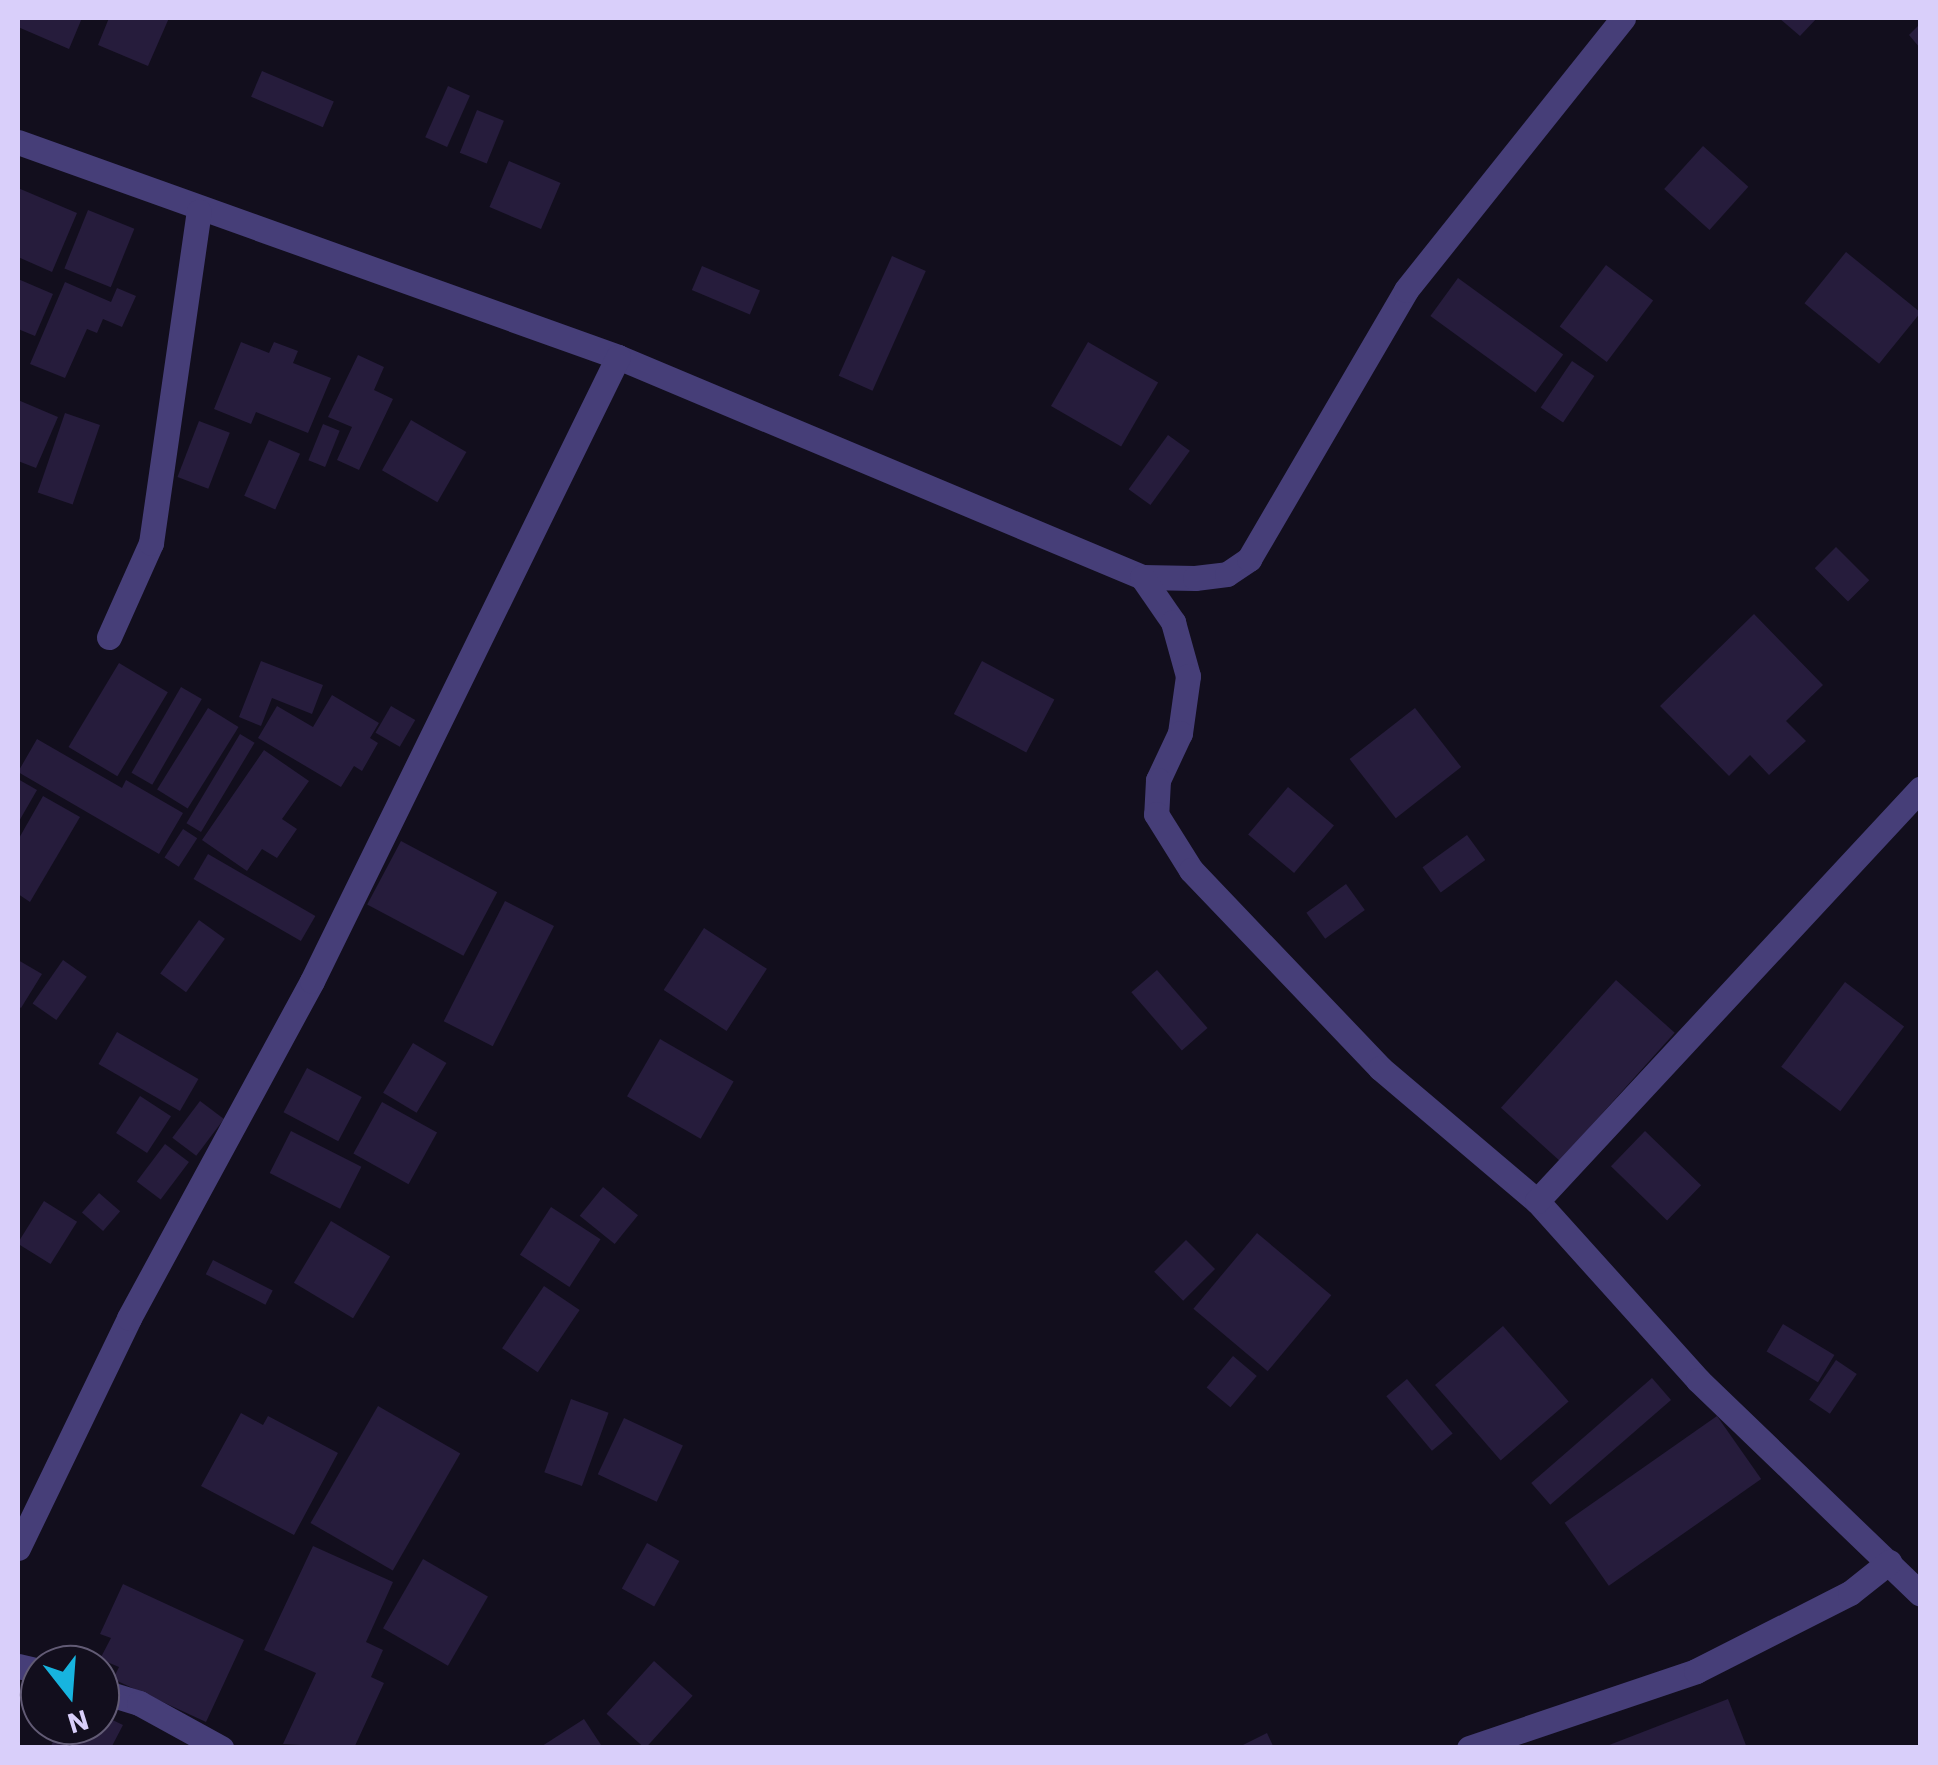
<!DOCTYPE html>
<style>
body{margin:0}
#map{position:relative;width:1938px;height:1765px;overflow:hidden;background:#120e1d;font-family:"IBM Plex Sans",sans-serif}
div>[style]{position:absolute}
.building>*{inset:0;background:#261c3c;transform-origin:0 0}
.street>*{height:25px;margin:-12.5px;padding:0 12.5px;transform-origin:12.5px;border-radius:12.5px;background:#463e78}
span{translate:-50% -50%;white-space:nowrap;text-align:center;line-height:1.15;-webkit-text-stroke:8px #120e1d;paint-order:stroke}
.frame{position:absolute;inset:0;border:20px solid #d9cffa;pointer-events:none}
.north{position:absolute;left:20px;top:1645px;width:100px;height:100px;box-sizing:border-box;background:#120e1d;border:2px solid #625b75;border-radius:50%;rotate:163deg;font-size:28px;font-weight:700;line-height:40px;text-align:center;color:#d9cffa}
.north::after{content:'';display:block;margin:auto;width:35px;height:45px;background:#17b4df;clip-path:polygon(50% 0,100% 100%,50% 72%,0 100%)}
</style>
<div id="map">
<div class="building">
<i style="clip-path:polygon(18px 18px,82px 18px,69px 49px,18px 27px)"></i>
<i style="clip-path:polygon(109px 18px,169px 18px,148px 66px,98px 45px)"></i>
<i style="clip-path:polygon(1779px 18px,1817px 18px,1800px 36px)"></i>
<i style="clip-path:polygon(1920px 24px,1920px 48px,1909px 35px)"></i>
<i style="left:262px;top:71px;width:78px;height:28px;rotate:23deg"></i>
<i style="left:448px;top:86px;width:24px;height:56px;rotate:24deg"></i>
<i style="left:477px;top:110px;width:29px;height:46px;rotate:22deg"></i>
<i style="left:1703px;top:146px;width:61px;height:58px;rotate:42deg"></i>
<i style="left:509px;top:161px;width:56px;height:50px;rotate:23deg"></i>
<i style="clip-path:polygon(18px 188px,77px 213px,52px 272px,18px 257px)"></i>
<i style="left:88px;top:210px;width:50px;height:63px;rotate:22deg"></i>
<i style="left:1846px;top:252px;width:96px;height:66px;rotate:39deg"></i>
<i style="left:892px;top:256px;width:37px;height:131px;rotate:24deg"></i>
<i style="left:1606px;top:265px;width:59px;height:77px;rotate:37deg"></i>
<i style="left:702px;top:266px;width:63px;height:26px;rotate:23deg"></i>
<i style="left:1458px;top:278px;width:130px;height:47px;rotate:36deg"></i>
<i style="clip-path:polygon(18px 279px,53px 294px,35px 336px,18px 329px)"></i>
<i style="clip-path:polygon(65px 282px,111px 302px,117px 288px,136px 296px,122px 327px,103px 319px,97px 333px,87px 329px,65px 378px,30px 364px)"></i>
<i style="clip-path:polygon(241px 342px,269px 353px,274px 342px,298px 351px,293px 363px,331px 378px,308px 433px,256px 412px,251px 424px,214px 409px)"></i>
<i style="left:1088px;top:342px;width:81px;height:74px;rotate:30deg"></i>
<i style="clip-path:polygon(358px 355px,384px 367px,374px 390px,393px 399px,359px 470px,337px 460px,352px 427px,328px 417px)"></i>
<i style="left:1572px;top:361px;width:27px;height:56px;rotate:34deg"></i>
<i style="clip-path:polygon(18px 400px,58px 417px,36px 468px,18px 461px)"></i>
<i style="left:65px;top:413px;width:37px;height:84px;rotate:19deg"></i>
<i style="left:411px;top:420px;width:64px;height:58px;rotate:30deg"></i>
<i style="left:199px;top:421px;width:33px;height:60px;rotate:21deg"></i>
<i style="left:323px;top:424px;width:18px;height:39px;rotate:22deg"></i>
<i style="left:1168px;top:435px;width:27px;height:67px;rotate:36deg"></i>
<i style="left:269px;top:440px;width:34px;height:61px;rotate:24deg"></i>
<i style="left:1836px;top:547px;width:47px;height:30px;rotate:45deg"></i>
<i style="clip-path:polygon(1754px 614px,1823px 685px,1786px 721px,1806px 741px,1769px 775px,1750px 755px,1729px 776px,1660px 706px)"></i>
<i style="clip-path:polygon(261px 661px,323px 685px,312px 714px,272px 698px,261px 726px,239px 717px)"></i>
<i style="left:982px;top:661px;width:82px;height:60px;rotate:28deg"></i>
<i style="left:119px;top:663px;width:57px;height:98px;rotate:31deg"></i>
<i style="left:181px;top:687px;width:24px;height:99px;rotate:30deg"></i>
<i style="clip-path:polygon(332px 695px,379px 723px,370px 738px,378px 743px,362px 771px,354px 766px,341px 787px,258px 738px,277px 706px,313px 727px)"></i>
<i style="left:391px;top:706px;width:28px;height:31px;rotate:30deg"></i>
<i style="left:208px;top:708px;width:36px;height:96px;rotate:32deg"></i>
<i style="left:1415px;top:708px;width:75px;height:83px;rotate:52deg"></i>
<i style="left:240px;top:734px;width:17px;height:104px;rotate:31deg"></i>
<i style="clip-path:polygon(37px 739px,122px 788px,126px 780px,183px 813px,159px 854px,18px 772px)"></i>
<i style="clip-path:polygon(264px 750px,309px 781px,282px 819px,297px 829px,277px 858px,262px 849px,247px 871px,202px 840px)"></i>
<i style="clip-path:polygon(18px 779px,37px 790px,18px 823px)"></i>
<i style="left:1288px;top:787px;width:60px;height:62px;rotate:40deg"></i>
<i style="clip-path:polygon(43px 796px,80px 817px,30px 902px,18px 894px,18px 840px)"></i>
<i style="left:183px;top:829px;width:17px;height:34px;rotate:33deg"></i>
<i style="left:1467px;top:835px;width:31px;height:55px;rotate:54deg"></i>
<i style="left:401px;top:841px;width:109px;height:72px;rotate:28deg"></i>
<i style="left:208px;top:854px;width:124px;height:29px;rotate:30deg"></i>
<i style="left:1346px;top:884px;width:32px;height:49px;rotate:54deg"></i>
<i style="left:505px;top:901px;width:55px;height:135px;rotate:27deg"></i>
<i style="left:199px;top:920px;width:32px;height:66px;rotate:36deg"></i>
<i style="left:704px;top:928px;width:75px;height:74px;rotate:33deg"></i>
<i style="clip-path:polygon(18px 960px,42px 974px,21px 1008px,18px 1006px)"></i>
<i style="left:63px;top:960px;width:29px;height:53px;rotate:35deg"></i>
<i style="left:1157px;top:970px;width:77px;height:34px;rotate:49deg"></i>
<i style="left:1616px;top:980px;width:79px;height:172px;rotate:42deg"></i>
<i style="left:1845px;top:982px;width:74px;height:106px;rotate:37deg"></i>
<i style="left:117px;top:1032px;width:94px;height:37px;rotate:30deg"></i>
<i style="left:660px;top:1039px;width:85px;height:66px;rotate:30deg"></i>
<i style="left:413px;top:1043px;width:39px;height:58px;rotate:31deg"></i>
<i style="left:307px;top:1068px;width:62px;height:50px;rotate:28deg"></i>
<i style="left:140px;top:1096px;width:37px;height:44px;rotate:33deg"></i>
<i style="left:200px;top:1101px;width:30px;height:46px;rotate:37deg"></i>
<i style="left:382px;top:1102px;width:63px;height:59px;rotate:29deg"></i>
<i style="left:291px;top:1131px;width:79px;height:47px;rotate:27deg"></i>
<i style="left:1645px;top:1131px;width:78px;height:49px;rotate:44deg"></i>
<i style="left:165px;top:1144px;width:30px;height:47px;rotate:37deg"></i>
<i style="left:603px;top:1187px;width:45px;height:37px;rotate:39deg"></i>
<i style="left:99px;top:1193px;width:28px;height:26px;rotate:41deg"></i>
<i style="left:44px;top:1201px;width:39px;height:50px;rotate:32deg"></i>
<i style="left:551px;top:1207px;width:59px;height:57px;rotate:33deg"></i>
<i style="left:331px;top:1221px;width:69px;height:72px;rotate:31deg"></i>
<i style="left:1257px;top:1233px;width:97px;height:99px;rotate:40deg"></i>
<i style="left:1186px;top:1240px;width:41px;height:45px;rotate:45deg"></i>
<i style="left:213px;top:1260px;width:67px;height:16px;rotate:27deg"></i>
<i style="left:544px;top:1286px;width:43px;height:75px;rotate:34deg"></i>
<i style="left:1783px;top:1324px;width:60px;height:32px;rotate:31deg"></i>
<i style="left:1503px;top:1326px;width:100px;height:90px;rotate:49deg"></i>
<i style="left:1233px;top:1356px;width:31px;height:41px;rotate:40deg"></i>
<i style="left:1836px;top:1360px;width:25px;height:48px;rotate:34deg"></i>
<i style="left:1652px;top:1378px;width:29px;height:160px;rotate:49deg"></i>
<i style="left:1407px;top:1379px;width:71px;height:27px;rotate:50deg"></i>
<i style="left:571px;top:1399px;width:40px;height:78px;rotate:20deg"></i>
<i style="left:378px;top:1406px;width:95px;height:135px;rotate:30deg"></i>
<i style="clip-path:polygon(241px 1413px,263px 1425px,268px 1416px,338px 1453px,294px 1535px,201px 1486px)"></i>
<i style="left:1717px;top:1416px;width:77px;height:186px;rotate:55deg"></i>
<i style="left:624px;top:1418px;width:65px;height:62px;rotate:25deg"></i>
<i style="left:647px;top:1543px;width:37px;height:52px;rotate:29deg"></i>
<i style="clip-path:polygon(313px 1546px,393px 1582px,366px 1642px,383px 1650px,371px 1677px,384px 1683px,354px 1748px,283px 1744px,316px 1673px,264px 1650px)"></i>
<i style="left:423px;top:1559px;width:75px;height:80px;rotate:30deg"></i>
<i style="clip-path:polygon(123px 1584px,244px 1640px,206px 1722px,113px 1679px,119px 1667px,100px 1659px,111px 1638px,100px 1634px)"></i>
<i style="left:654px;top:1661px;width:52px;height:71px;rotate:42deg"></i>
<i style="clip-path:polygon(1728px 1699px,1747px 1748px,1604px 1748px,1604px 1747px)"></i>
<i style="clip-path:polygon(100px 1714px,123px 1725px,111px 1748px,50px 1748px,61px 1725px,100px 1725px)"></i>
<i style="clip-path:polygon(584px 1719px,603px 1748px,539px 1748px)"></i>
<i style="clip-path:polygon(1267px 1733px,1274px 1748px,1237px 1748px)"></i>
</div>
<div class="street">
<i style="left:18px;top:142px;width:637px;rotate:19.71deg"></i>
<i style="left:618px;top:357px;width:568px;rotate:22.77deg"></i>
<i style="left:1142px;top:577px;width:53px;rotate:1.1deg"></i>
<i style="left:1195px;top:578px;width:32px;rotate:-7deg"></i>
<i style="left:1227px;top:574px;width:27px;rotate:-34deg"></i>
<i style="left:1249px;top:559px;width:311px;rotate:-59.7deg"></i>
<i style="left:1406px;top:290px;width:348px;rotate:-51.4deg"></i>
<i style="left:1142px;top:577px;width:55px;rotate:55.4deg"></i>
<i style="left:1173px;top:622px;width:56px;rotate:74.5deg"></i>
<i style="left:1188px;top:676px;width:58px;rotate:98deg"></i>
<i style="left:1180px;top:733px;width:52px;rotate:115.1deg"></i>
<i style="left:1158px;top:780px;width:34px;rotate:93deg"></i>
<i style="left:1156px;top:814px;width:66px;rotate:58deg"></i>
<i style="left:1191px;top:870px;width:274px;rotate:46.3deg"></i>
<i style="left:1380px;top:1068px;width:206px;rotate:40.3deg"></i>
<i style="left:1537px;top:1201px;width:241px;rotate:48deg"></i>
<i style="left:1698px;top:1380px;width:308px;rotate:43.9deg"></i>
<i style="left:109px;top:637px;width:103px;rotate:-65.9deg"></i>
<i style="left:151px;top:543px;width:335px;rotate:-81.8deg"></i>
<i style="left:1537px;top:1201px;width:563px;rotate:-47.09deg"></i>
<i style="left:18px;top:1548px;width:255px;rotate:-64.2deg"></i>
<i style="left:129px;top:1318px;width:383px;rotate:-61.5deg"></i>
<i style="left:312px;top:981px;width:695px;rotate:-63.88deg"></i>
<i style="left:18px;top:1666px;width:23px;rotate:13deg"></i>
<i style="left:100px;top:1691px;width:41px;rotate:17.1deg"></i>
<i style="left:139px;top:1703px;width:94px;rotate:28.8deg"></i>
<i style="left:1469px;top:1748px;width:240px;rotate:-18.7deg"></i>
<i style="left:1696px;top:1671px;width:173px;rotate:-26.9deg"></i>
<i style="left:1850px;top:1593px;width:50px;rotate:-38.5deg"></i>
</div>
<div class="frame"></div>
<div class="north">N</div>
</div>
